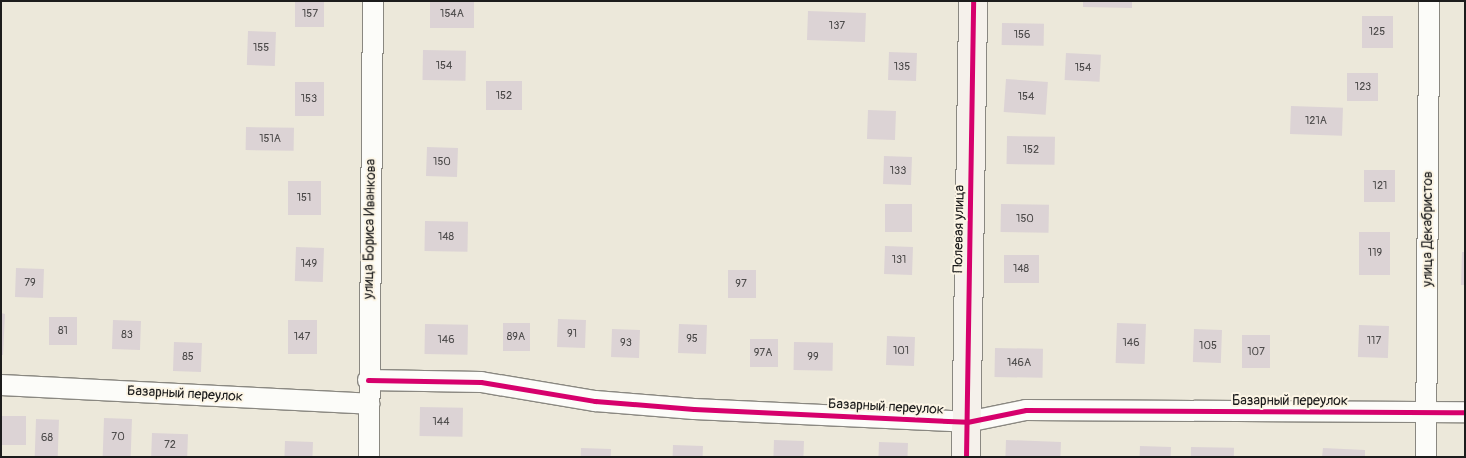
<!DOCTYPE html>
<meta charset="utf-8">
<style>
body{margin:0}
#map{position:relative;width:1466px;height:458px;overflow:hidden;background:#ece8da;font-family:Pangolin,sans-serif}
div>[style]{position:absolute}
.building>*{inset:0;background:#dcd3d5;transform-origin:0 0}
.roads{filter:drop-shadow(1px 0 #8a8881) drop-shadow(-1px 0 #8a8881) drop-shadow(0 1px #8a8881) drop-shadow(0 -1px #8a8881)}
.street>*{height:20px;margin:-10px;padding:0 10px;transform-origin:10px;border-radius:10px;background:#fcfcf9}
.secondary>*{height:28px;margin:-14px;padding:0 14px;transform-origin:14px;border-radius:14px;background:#f5f1eb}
.cycleway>*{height:5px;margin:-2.5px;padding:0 2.5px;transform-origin:2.5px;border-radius:2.5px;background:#d6006c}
span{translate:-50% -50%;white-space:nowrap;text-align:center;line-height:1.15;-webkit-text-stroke:4px #fcf5e5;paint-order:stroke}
.number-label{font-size:11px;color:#4c4a4a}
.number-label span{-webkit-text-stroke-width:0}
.street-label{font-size:14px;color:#1c1c1c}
.frame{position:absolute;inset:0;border:2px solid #1c1c1c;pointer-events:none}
</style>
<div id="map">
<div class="building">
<i style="left:295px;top:1px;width:29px;height:26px"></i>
<i style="left:430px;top:1px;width:44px;height:27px"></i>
<i style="clip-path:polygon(1083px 1px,1132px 1px,1132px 8px,1083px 7px)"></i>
<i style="left:808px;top:11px;width:58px;height:29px;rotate:2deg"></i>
<i style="left:1362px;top:16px;width:31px;height:32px"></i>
<i style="left:1002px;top:23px;width:42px;height:22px;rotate:1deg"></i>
<i style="left:248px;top:31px;width:28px;height:34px;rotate:2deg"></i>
<i style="left:423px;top:50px;width:43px;height:30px;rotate:1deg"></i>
<i style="left:889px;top:52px;width:28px;height:28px;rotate:2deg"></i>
<i style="left:1066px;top:53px;width:35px;height:27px;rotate:3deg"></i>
<i style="left:1347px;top:73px;width:31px;height:28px"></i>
<i style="left:1006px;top:79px;width:42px;height:33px;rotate:4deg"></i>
<i style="left:486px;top:81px;width:36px;height:29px"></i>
<i style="left:295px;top:82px;width:29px;height:34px"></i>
<i style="left:1291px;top:106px;width:52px;height:28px;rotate:2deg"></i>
<i style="left:868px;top:110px;width:28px;height:29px;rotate:2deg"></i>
<i style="left:246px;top:127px;width:48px;height:23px;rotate:1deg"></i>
<i style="left:1007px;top:136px;width:48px;height:28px;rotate:1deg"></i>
<i style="left:427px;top:147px;width:31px;height:29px;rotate:2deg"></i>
<i style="left:884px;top:156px;width:28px;height:28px;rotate:2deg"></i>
<i style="left:1364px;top:170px;width:31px;height:32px"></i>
<i style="left:288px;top:181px;width:33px;height:34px"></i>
<i style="left:885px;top:204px;width:27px;height:28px"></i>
<i style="left:1001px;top:204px;width:48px;height:28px;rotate:1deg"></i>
<i style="left:425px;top:221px;width:43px;height:30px;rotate:1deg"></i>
<i style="left:1359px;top:232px;width:31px;height:43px"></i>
<i style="left:885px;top:246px;width:28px;height:28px;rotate:2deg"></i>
<i style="left:296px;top:247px;width:28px;height:34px;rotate:2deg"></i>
<i style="clip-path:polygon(1462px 252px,1465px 252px,1465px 285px,1461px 285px)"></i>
<i style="left:1004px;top:255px;width:35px;height:28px"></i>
<i style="left:16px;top:268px;width:28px;height:29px;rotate:2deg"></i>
<i style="left:728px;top:270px;width:28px;height:28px"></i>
<i style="clip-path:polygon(1px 313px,5px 314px,3px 355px,1px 355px)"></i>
<i style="left:49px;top:317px;width:28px;height:28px"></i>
<i style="left:558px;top:319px;width:28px;height:28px;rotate:2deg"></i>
<i style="left:113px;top:320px;width:28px;height:29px;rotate:2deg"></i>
<i style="left:288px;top:320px;width:29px;height:34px"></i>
<i style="left:503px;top:323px;width:27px;height:28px"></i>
<i style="left:1117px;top:323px;width:29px;height:40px;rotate:2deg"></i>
<i style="left:425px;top:324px;width:43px;height:30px;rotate:1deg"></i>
<i style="left:679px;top:324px;width:28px;height:29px;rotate:2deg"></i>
<i style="left:1359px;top:325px;width:30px;height:32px;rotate:2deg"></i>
<i style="left:612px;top:329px;width:28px;height:28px;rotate:2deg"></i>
<i style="left:1194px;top:329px;width:28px;height:33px;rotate:2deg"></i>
<i style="left:1242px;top:335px;width:28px;height:33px"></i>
<i style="left:887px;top:336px;width:28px;height:29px;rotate:2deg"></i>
<i style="left:750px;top:339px;width:28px;height:28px"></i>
<i style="left:174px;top:342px;width:28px;height:29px;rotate:2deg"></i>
<i style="left:794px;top:342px;width:39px;height:28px;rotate:1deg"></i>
<i style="left:995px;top:348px;width:48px;height:29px;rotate:1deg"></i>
<i style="left:420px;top:407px;width:43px;height:29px;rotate:1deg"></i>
<i style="left:1px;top:416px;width:25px;height:29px"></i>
<i style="left:104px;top:418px;width:28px;height:38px;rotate:2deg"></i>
<i style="left:36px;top:419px;width:23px;height:38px;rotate:2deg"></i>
<i style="left:152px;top:433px;width:36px;height:24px;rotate:2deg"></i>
<i style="left:774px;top:440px;width:30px;height:17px;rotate:2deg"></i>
<i style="left:1006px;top:440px;width:55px;height:17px;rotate:2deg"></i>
<i style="left:285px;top:441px;width:28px;height:16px;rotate:2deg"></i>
<i style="left:879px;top:442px;width:29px;height:15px;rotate:2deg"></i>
<i style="left:673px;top:445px;width:30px;height:12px;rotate:2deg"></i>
<i style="left:1140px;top:446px;width:31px;height:11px;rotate:2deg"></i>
<i style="left:1191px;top:447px;width:43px;height:10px;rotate:1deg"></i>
<i style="left:581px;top:448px;width:30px;height:9px;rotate:2deg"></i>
<i style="clip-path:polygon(1323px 448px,1365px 450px,1365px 457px,1322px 457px)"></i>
</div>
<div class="roads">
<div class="street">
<i style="left:368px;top:380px;width:113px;rotate:1deg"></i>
<i style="left:481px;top:382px;width:116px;rotate:9.5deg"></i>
<i style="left:595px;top:401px;width:99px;rotate:4.6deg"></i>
<i style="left:694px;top:409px;width:273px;rotate:2.7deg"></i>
<i style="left:967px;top:422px;width:60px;rotate:-11.5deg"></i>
<i style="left:1026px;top:410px;width:439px;rotate:0.3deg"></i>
<i style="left:1px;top:385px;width:369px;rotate:2.9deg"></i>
<i style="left:369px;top:457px;width:456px;rotate:-89.5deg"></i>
<i style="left:1426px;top:457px;width:456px;rotate:-89.6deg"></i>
</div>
<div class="secondary">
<i style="left:966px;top:457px;width:456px;rotate:-89.1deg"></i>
</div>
</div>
<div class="cycleway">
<i style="left:368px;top:380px;width:113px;rotate:1deg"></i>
<i style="left:481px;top:382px;width:116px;rotate:9.5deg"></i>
<i style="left:595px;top:401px;width:99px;rotate:4.6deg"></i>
<i style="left:694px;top:409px;width:273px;rotate:2.7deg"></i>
<i style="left:967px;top:422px;width:60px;rotate:-11.5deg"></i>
<i style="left:1026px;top:410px;width:439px;rotate:0.3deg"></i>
<i style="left:966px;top:457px;width:456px;rotate:-89.1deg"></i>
</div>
<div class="number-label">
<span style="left:310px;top:14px">157</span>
<span style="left:452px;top:14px">154А</span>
<span style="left:837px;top:26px">137</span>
<span style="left:1377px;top:32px">125</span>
<span style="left:1022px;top:35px">156</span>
<span style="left:261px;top:48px">155</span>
<span style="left:444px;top:66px">154</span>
<span style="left:902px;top:67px">135</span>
<span style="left:1083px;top:68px">154</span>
<span style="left:1363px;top:87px">123</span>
<span style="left:504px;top:96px">152</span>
<span style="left:1026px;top:97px">154</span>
<span style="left:309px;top:99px">153</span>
<span style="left:1316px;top:121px">121А</span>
<span style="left:270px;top:139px">151А</span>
<span style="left:1031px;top:150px">152</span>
<span style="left:442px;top:162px">150</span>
<span style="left:898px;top:171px">133</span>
<span style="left:1380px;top:186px">121</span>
<span style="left:304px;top:198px">151</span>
<span style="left:1025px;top:219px">150</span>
<span style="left:446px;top:237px">148</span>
<span style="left:1375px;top:253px">119</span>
<span style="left:899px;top:260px">131</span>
<span style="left:309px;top:264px">149</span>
<span style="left:1021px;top:269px">148</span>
<span style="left:30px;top:283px">79</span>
<span style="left:741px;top:284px">97</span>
<span style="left:63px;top:331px">81</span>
<span style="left:572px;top:334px">91</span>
<span style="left:127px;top:335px">83</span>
<span style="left:302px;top:337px">147</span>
<span style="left:516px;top:337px">89А</span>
<span style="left:692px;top:339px">95</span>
<span style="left:446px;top:340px">146</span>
<span style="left:1374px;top:341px">117</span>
<span style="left:626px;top:343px">93</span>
<span style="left:1131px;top:343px">146</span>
<span style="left:1208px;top:346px">105</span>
<span style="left:901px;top:351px">101</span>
<span style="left:1256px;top:352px">107</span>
<span style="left:763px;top:353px">97А</span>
<span style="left:188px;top:357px">85</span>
<span style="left:813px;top:357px">99</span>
<span style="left:1019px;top:363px">146А</span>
<span style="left:441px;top:422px">144</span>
<span style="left:118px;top:437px">70</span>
<span style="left:47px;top:438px">68</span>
<span style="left:170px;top:445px">72</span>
</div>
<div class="street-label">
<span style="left:370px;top:229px;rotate:-89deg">улица Бориса Иванкова</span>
<span style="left:959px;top:229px;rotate:-89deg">Полевая улица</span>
<span style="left:1428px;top:229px;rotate:-90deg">улица Декабристов</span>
<span style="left:185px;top:394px;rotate:3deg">Базарный переулок</span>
<span style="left:1290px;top:401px">Базарный переулок</span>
<span style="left:886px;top:407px;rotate:3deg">Базарный переулок</span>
</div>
<div class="frame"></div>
</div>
